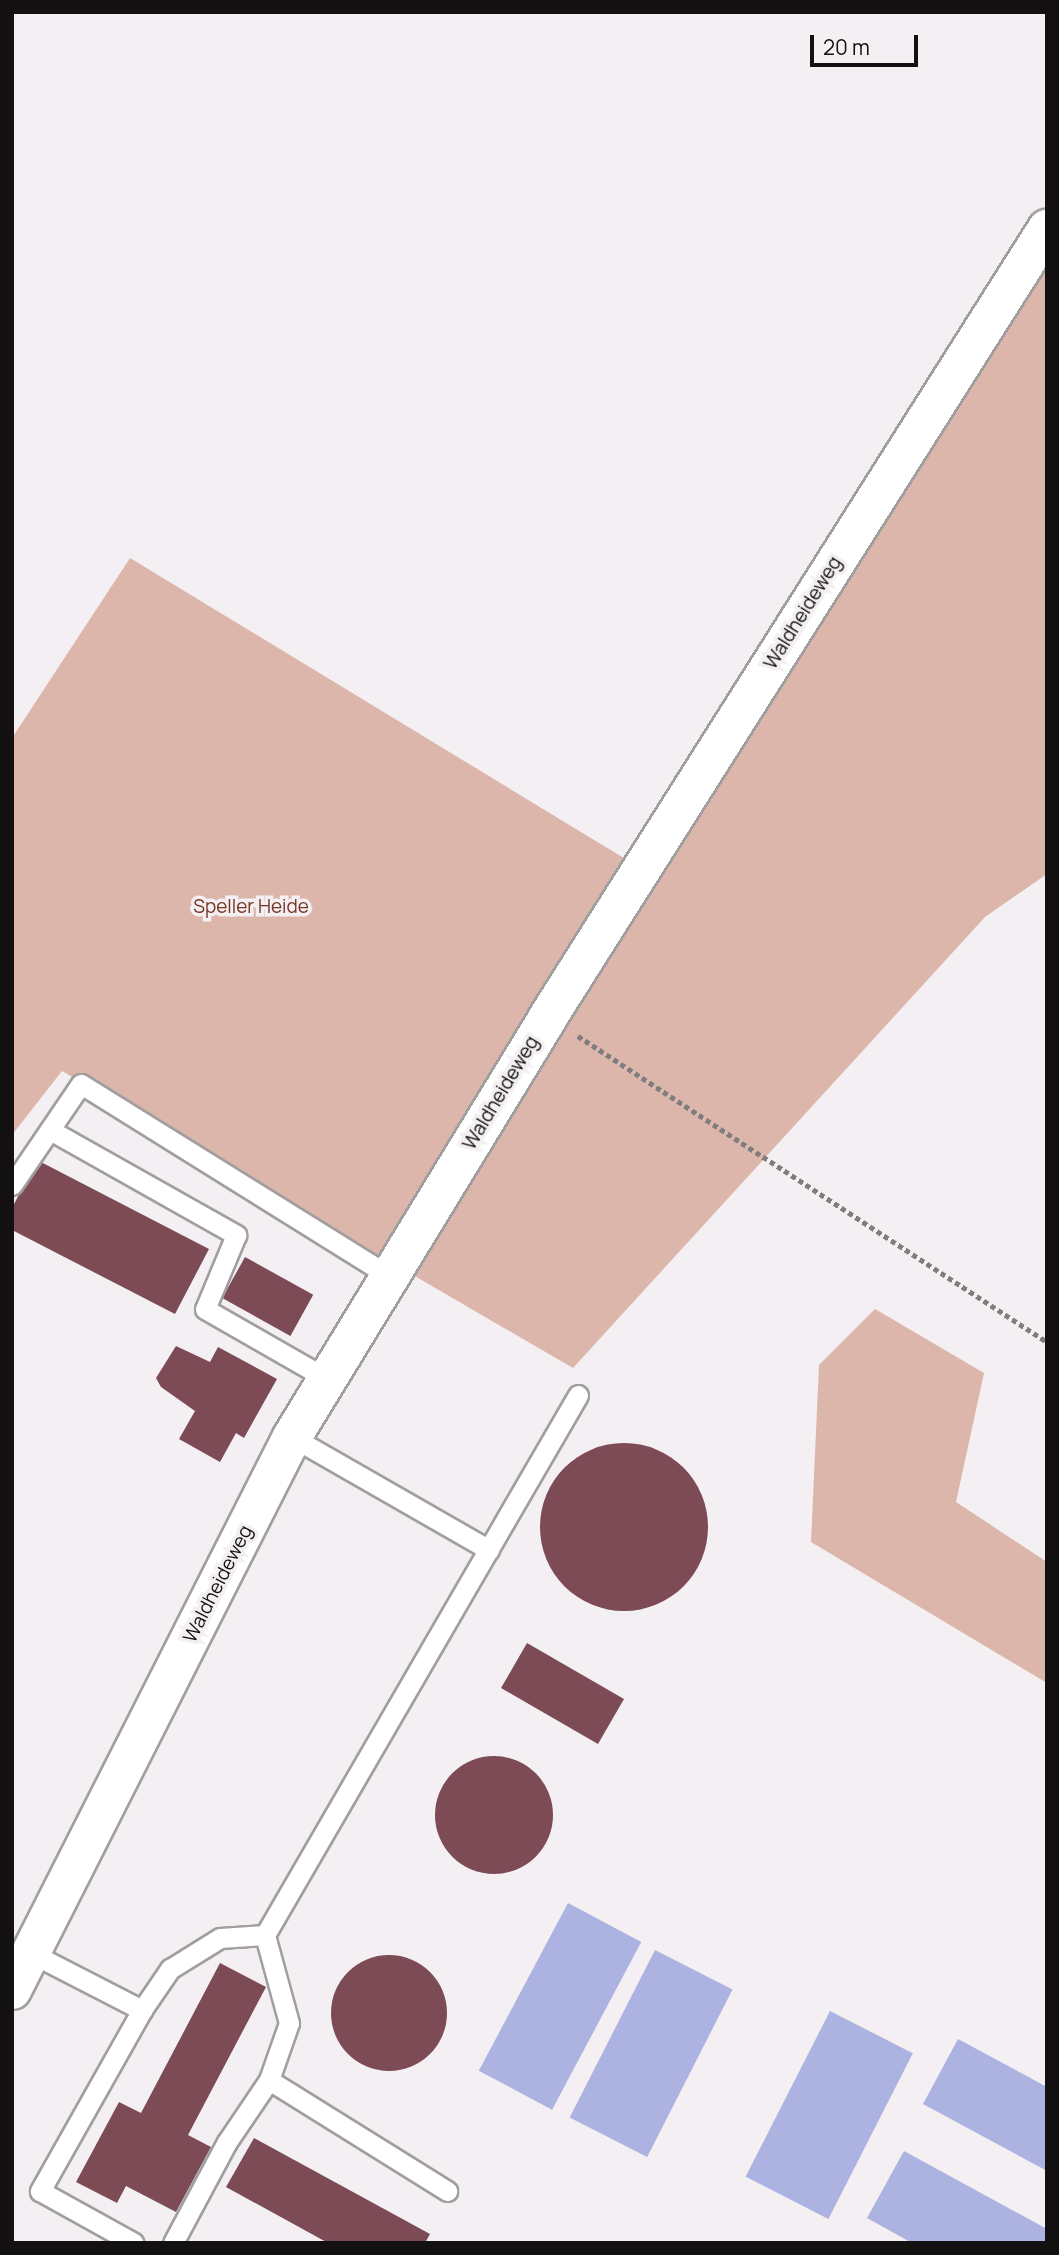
<!DOCTYPE html>
<style>
body{margin:0}
#map{position:relative;width:1059px;height:2255px;overflow:hidden;background:#f3eff2;font-family:Manrope,sans-serif}
div>[style]{position:absolute}
.green>*{inset:0;background:#dcb6ab}
.water>*{inset:0;background:#acb3e1;transform-origin:0 0}
.building>*{inset:0;background:#7c4b55;transform-origin:0 0}
.round{border-radius:50%}
.path>*{height:4.5px;margin-top:-2.25px;transform-origin:0;background:repeating-linear-gradient(90deg,#807d7f 0 5px,transparent 0 8.5px)}
.roads{filter:drop-shadow(2px 0 #a19ea0) drop-shadow(-2px 0 #a19ea0) drop-shadow(0 2px #a19ea0) drop-shadow(0 -2px #a19ea0)}
.lane>*{height:19px;margin:-9.5px;padding:0 9.5px;transform-origin:9.5px;border-radius:9.5px;background:#fff}
.street>*{height:38px;margin:-19px;padding:0 19px;transform-origin:19px;border-radius:19px;background:#fff}
span{translate:-50% -50%;white-space:nowrap;text-align:center;line-height:1.15;-webkit-text-stroke:7px #f3eff2;paint-order:stroke}
.street-label{font-size:19px;color:#121011}
.park-label{font-size:19px;color:#763522}
.frame{position:absolute;inset:0;border:14px solid #121011;pointer-events:none}
.scale{position:absolute;left:810px;top:35px;width:108px;height:32px;box-sizing:border-box;border:4px solid #121011;border-top:0;padding-left:9px;font-size:21px;line-height:24px;white-space:nowrap;color:#121011;-webkit-text-stroke:5px #f3eff2;paint-order:stroke}
</style>
<div id="map">
<div class="green">
<i style="clip-path:polygon(1047px 204px,1047px 874px,985px 917px,573px 1368px,62px 1071px,12px 1135px,12px 738px,130px 558px,637px 866px)"></i>
<i style="clip-path:polygon(875px 1309px,984px 1373px,956px 1502px,1047px 1562px,1047px 1683px,811px 1542px,819px 1365px)"></i>
</div>
<div class="water">
<i style="left:568px;top:1903px;width:83px;height:190px;rotate:28deg"></i>
<i style="left:655px;top:1950px;width:87px;height:188px;rotate:27deg"></i>
<i style="left:830px;top:2011px;width:93px;height:186px;rotate:27deg"></i>
<i style="clip-path:polygon(958px 2039px,1047px 2087px,1047px 2171px,923px 2104px)"></i>
<i style="clip-path:polygon(904px 2151px,1047px 2229px,1047px 2243px,912px 2243px,867px 2218px)"></i>
</div>
<div class="building">
<i style="clip-path:polygon(37px 1160px,209px 1249px,175px 1314px,12px 1230px,12px 1208px)"></i>
<i style="left:245px;top:1257px;width:78px;height:47px;rotate:29deg"></i>
<i style="clip-path:polygon(176px 1346px,210px 1362px,218px 1347px,277px 1379px,244px 1438px,236px 1433px,220px 1462px,179px 1439px,195px 1411px,161px 1387px,156px 1378px)"></i>
<i class="round" style="left:540px;top:1443px;width:168px;height:168px"></i>
<i style="left:527px;top:1643px;width:112px;height:52px;rotate:30deg"></i>
<i class="round" style="left:435px;top:1756px;width:118px;height:118px"></i>
<i class="round" style="left:331px;top:1955px;width:116px;height:116px"></i>
<i style="clip-path:polygon(220px 1963px,266px 1987px,188px 2135px,211px 2147px,176px 2212px,126px 2186px,117px 2203px,76px 2182px,119px 2102px,141px 2113px)"></i>
<i style="clip-path:polygon(254px 2138px,430px 2234px,425px 2243px,328px 2243px,226px 2187px)"></i>
</div>
<div class="path">
<i style="left:578px;top:1036px;width:560px;rotate:33.12deg"></i>
</div>
<div class="roads">
<div class="lane">
<i style="left:50px;top:1130px;width:214px;rotate:29.4deg"></i>
<i style="left:236px;top:1235px;width:80px;rotate:112.7deg"></i>
<i style="left:205px;top:1309px;width:141px;rotate:29.8deg"></i>
<i style="left:12px;top:1185px;width:122px;rotate:-55.7deg"></i>
<i style="left:81px;top:1084px;width:364px;rotate:31.9deg"></i>
<i style="left:292px;top:1437px;width:227px;rotate:29.8deg"></i>
<i style="left:33px;top:1954px;width:123px;rotate:27.2deg"></i>
<i style="left:142px;top:2010px;width:208px;rotate:119.4deg"></i>
<i style="left:40px;top:2191px;width:107px;rotate:29deg"></i>
<i style="left:142px;top:2010px;width:50px;rotate:-55.7deg"></i>
<i style="left:170px;top:1969px;width:59px;rotate:-31.8deg"></i>
<i style="left:220px;top:1938px;width:45px;rotate:-3.8deg"></i>
<i style="left:269px;top:2080px;width:210px;rotate:31.9deg"></i>
<i style="left:173px;top:2243px;width:115px;rotate:-61.9deg"></i>
<i style="left:227px;top:2142px;width:75px;rotate:-55.9deg"></i>
<i style="left:269px;top:2080px;width:60px;rotate:-70.7deg"></i>
<i style="left:289px;top:2023px;width:91px;rotate:-105.3deg"></i>
<i style="left:265px;top:1935px;width:624px;rotate:-59.9deg"></i>
</div>
<div class="street">
<i style="left:12px;top:1990px;width:620px;rotate:-63.15deg"></i>
<i style="left:292px;top:1437px;width:492px;rotate:-58.6deg"></i>
<i style="left:548px;top:1017px;width:933px;rotate:-57.66deg"></i>
</div>
</div>
<div class="street-label">
<span style="left:803px;top:613px;rotate:-58deg">Waldheideweg</span>
<span style="left:501px;top:1093px;rotate:-59deg">Waldheideweg</span>
<span style="left:218px;top:1584px;rotate:-63deg">Waldheideweg</span>
</div>
<div class="park-label">
<span style="left:251px;top:907px">Speller Heide</span>
</div>
<div class="frame"></div>
<div class="scale">20 m</div>
</div>
